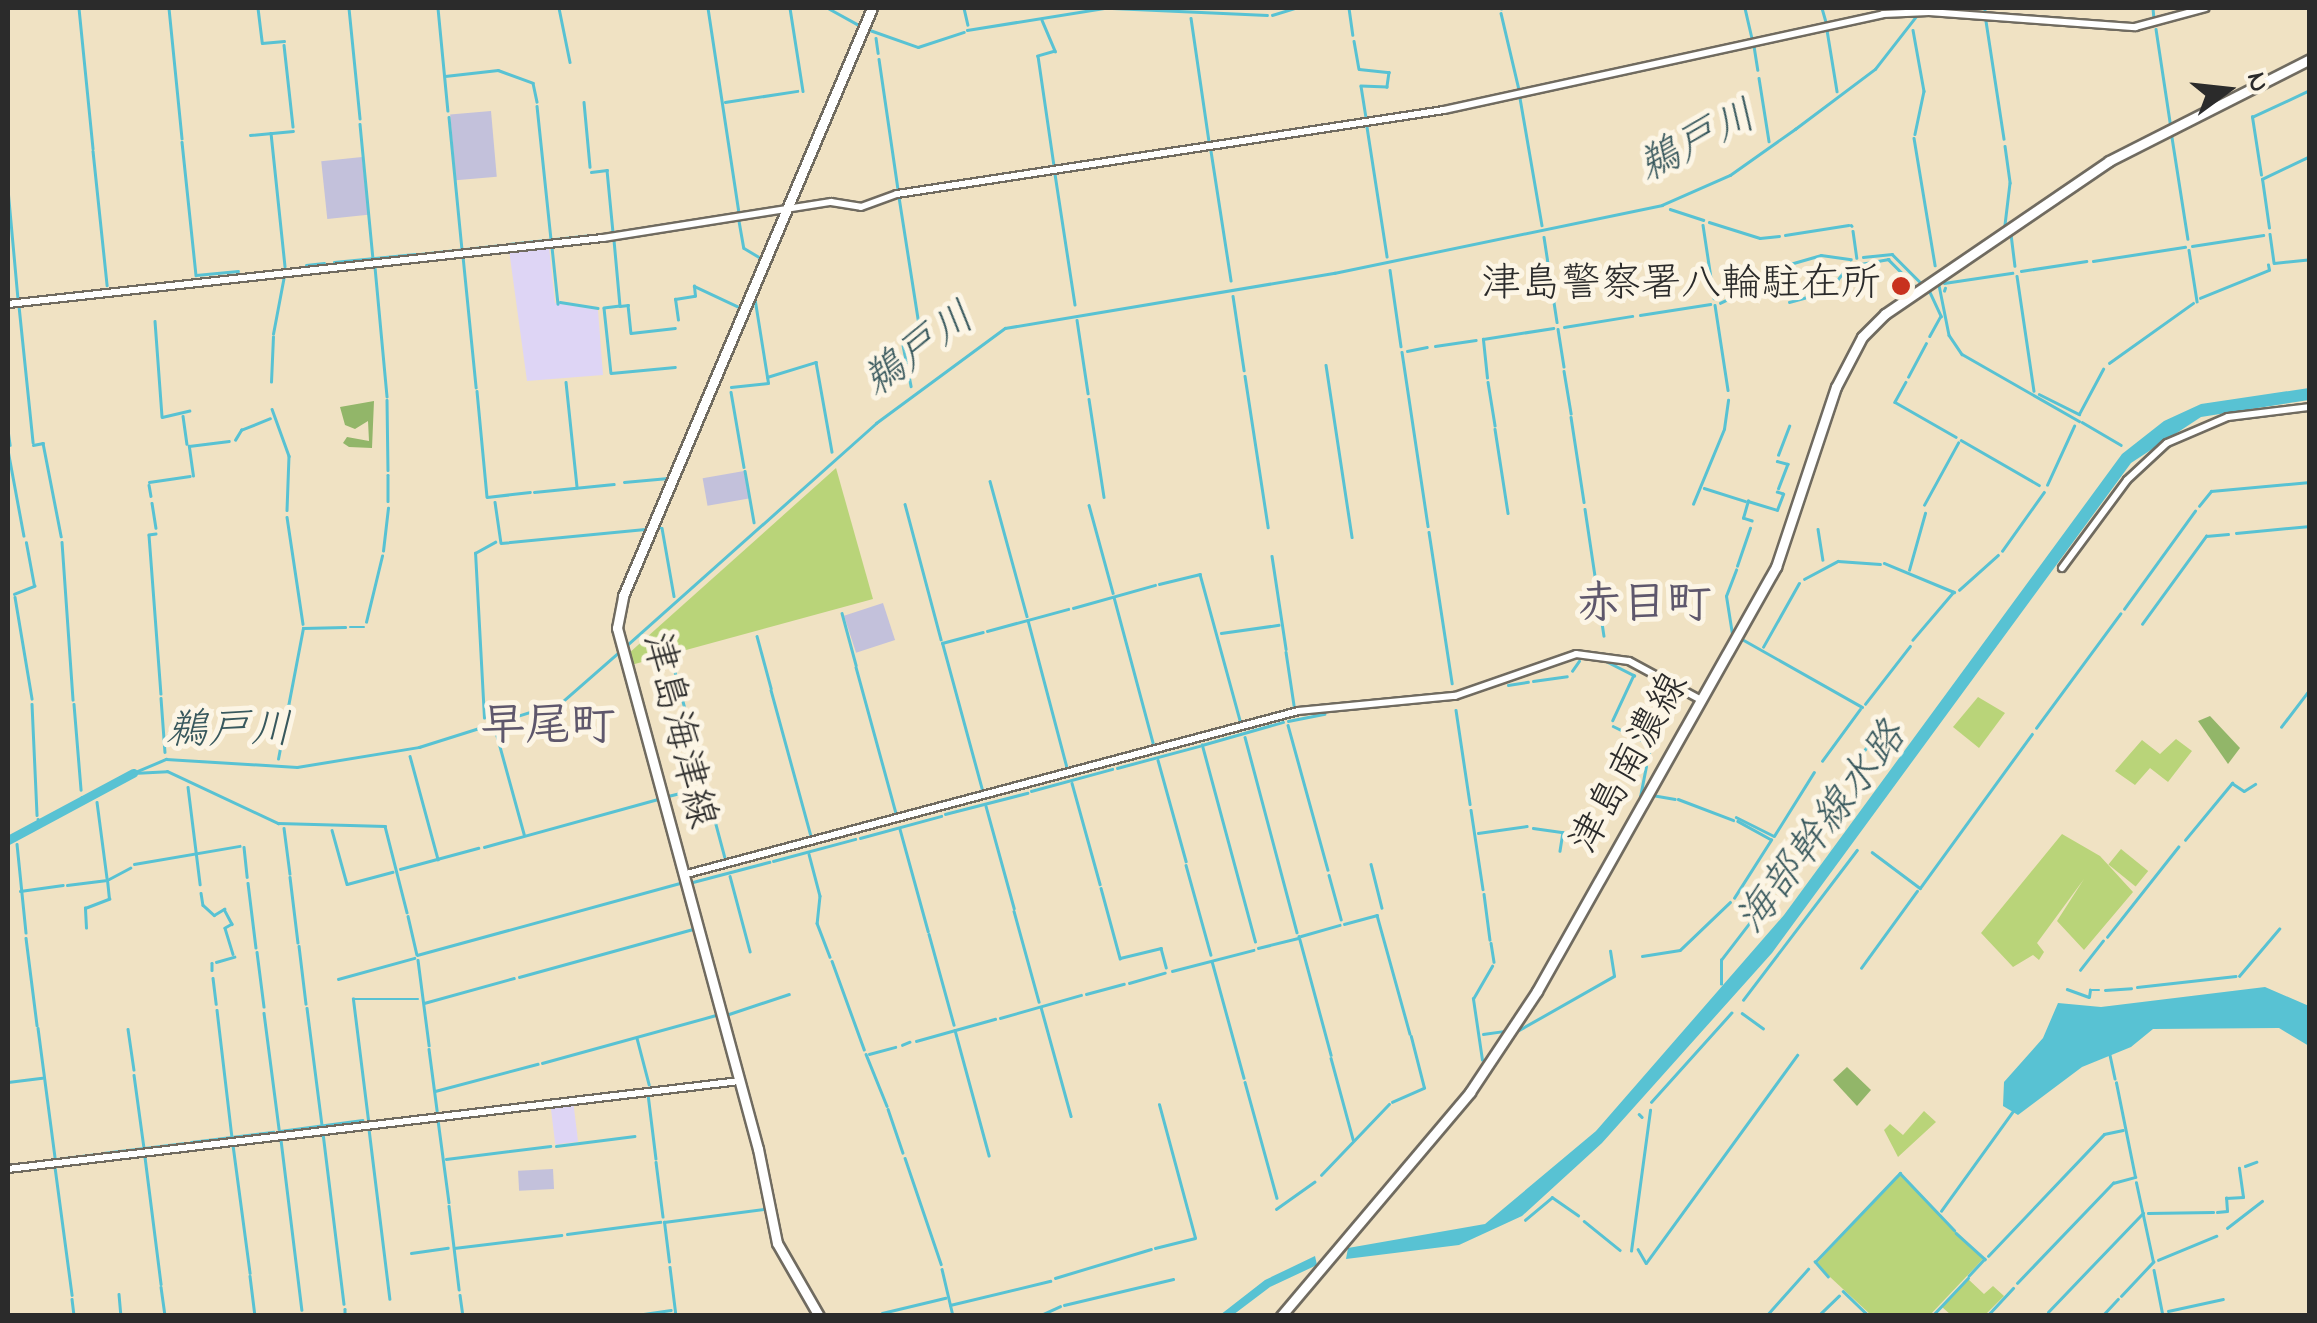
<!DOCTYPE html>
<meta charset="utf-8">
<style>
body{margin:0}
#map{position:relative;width:2317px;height:1323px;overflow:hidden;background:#f0e2c3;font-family:"Indie Flower","Klee One",sans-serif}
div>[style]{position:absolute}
.built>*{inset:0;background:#ded5f5;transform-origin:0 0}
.industrial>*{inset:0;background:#c3c1db;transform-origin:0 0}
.green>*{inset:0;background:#b9d479;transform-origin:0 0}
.forest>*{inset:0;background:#92b669}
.water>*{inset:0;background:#58c2d3}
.stream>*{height:2.5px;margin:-1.25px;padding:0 1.25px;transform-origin:1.25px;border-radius:1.25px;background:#58c2d3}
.river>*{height:9px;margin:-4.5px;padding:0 4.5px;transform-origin:4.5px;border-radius:4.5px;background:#58c2d3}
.roads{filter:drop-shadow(2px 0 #706b60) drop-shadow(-2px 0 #706b60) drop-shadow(0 2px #706b60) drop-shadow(0 -2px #706b60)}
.minor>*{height:6px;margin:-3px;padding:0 3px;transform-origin:3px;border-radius:3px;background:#fff}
.major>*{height:9px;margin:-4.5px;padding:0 4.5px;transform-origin:4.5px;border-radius:4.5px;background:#fff}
.dots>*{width:28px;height:28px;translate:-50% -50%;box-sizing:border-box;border:5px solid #fcf5e5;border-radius:50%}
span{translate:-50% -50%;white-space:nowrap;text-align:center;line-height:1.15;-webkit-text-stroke:10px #fcf5e5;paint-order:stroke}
.poi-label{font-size:40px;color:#2b2b2b}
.right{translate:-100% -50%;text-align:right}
.street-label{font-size:40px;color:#2b2b2b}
.water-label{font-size:42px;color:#38585d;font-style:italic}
.quarter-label{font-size:45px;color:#5e576c;font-weight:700}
.frame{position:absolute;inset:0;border:10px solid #2b2b2b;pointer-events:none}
.north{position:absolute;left:2177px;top:40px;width:100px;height:100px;-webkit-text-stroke:8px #fcf5e5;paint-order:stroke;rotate:75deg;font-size:28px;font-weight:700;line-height:40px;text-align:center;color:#2b2b2b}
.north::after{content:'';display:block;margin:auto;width:35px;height:45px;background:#2b2b2b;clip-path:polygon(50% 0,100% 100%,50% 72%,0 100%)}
</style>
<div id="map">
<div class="built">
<i style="clip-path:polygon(549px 247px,555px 303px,598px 310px,603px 375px,527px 381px,509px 250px)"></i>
<i style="left:573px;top:1100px;width:42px;height:23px;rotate:83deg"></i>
</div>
<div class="industrial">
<i style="left:491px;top:111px;width:66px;height:41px;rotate:85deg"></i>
<i style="left:362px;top:157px;width:58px;height:41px;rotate:84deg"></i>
<i style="left:744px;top:471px;width:28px;height:42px;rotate:80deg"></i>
<i style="left:883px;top:603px;width:39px;height:41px;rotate:72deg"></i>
<i style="left:553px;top:1169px;width:20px;height:35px;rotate:87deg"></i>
</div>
<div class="green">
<i style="clip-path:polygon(836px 468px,873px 599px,631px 665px,628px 654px)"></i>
<i style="clip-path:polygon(1978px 697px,2005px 713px,1979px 748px,1953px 727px)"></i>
<i style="clip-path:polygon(2176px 739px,2192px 751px,2168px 782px,2150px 768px,2135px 785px,2115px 771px,2142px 740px,2160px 754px)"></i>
<i style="clip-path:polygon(2062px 834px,2100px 856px,2133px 892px,2084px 950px,2057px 921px,2084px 879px,2037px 943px,2044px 952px,2039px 960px,2033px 955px,2013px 967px,1981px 933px)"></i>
<i style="left:2121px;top:849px;width:35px;height:20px;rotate:39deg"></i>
<i style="clip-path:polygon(1924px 1111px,1936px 1122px,1898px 1157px,1884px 1130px,1890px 1124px,1903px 1135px)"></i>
<i style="clip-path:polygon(1900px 1174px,1983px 1259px,1930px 1315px,1871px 1315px,1816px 1264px)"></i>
<i style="clip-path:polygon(1968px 1279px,1984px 1294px,1993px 1286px,2004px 1296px,1985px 1315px,1951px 1315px,1942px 1307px)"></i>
</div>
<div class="forest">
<i style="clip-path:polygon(374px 401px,372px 448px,349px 447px,343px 443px,347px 437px,369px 441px,368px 421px,355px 429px,345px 425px,340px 407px)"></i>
<i style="clip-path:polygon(2210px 716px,2240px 748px,2228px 764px,2198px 721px)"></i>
<i style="clip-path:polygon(1847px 1067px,1871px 1090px,1857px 1106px,1833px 1080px)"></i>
</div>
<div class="water">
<i style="clip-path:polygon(2309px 388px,2309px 400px,2201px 417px,2131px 463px,1772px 953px,1602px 1143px,1522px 1216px,1459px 1245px,1346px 1259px,1348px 1248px,1485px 1224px,1596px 1131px,1784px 915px,2122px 454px,2164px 421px,2201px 404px)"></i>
<i style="clip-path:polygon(2265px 987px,2309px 1006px,2309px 1046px,2279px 1028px,2153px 1029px,2131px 1047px,2082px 1067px,2018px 1115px,2003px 1106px,2004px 1082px,2043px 1038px,2058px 1003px,2101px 1007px)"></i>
<i style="clip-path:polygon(1315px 1256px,1317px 1265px,1270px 1287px,1233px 1315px,1220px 1315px,1265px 1280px)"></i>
</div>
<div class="stream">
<i style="left:79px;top:8px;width:141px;rotate:84.3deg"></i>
<i style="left:169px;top:8px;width:131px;rotate:84.3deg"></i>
<i style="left:258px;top:8px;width:35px;rotate:83deg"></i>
<i style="left:262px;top:43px;width:22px;rotate:-5deg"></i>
<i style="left:349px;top:8px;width:111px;rotate:84.3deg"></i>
<i style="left:438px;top:8px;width:103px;rotate:84.5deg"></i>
<i style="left:559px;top:8px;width:55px;rotate:78.5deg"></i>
<i style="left:708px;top:8px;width:206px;rotate:81.4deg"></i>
<i style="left:790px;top:8px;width:84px;rotate:81.1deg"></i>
<i style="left:828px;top:8px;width:35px;rotate:29deg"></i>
<i style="left:964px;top:8px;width:17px;rotate:77deg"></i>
<i style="left:1112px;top:8px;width:155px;rotate:2.6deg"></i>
<i style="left:1349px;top:8px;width:27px;rotate:82deg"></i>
<i style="left:1745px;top:8px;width:31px;rotate:77deg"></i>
<i style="left:1822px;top:8px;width:15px;rotate:74deg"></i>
<i style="left:1985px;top:8px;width:4px;rotate:90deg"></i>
<i style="left:2153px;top:8px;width:11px;rotate:85deg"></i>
<i style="left:1501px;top:9px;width:1px;rotate:-90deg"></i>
<i style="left:1501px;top:13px;width:79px;rotate:76.8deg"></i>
<i style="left:1272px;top:15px;width:24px;rotate:-17deg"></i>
<i style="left:1191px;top:18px;width:125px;rotate:81.7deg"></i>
<i style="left:1042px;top:20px;width:34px;rotate:67deg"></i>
<i style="left:1055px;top:51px;width:18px;rotate:164deg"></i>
<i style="left:1038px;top:56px;width:111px;rotate:81.7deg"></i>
<i style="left:1986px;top:21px;width:119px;rotate:81.3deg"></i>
<i style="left:867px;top:29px;width:54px;rotate:19.4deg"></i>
<i style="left:918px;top:47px;width:48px;rotate:-18.1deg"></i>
<i style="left:2156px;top:29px;width:94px;rotate:81.4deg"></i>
<i style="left:967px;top:30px;width:140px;rotate:-9.1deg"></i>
<i style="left:1827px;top:30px;width:62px;rotate:80.7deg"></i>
<i style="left:1913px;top:30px;width:62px;rotate:79.8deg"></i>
<i style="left:1924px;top:91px;width:44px;rotate:101.8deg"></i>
<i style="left:876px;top:38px;width:15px;rotate:82deg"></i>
<i style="left:1354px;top:41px;width:28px;rotate:80deg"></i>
<i style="left:1359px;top:69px;width:30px;rotate:6deg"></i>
<i style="left:1389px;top:72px;width:15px;rotate:98deg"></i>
<i style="left:1387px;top:87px;width:26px;rotate:-178deg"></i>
<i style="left:1361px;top:86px;width:32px;rotate:81deg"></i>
<i style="left:284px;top:45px;width:82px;rotate:83.7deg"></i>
<i style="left:1754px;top:46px;width:24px;rotate:81deg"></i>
<i style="left:879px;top:59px;width:131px;rotate:81.7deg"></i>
<i style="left:445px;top:76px;width:53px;rotate:-6.5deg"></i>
<i style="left:498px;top:70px;width:37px;rotate:20deg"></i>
<i style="left:533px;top:83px;width:19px;rotate:78deg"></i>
<i style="left:1759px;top:78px;width:64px;rotate:81deg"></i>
<i style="left:1520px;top:98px;width:129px;rotate:80.2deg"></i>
<i style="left:584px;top:102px;width:65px;rotate:84.7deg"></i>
<i style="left:725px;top:102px;width:73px;rotate:-8.7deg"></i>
<i style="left:537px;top:106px;width:135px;rotate:84deg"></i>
<i style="left:449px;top:117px;width:133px;rotate:84.4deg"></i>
<i style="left:360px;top:124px;width:135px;rotate:84.5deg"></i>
<i style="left:1367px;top:127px;width:131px;rotate:81.2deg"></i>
<i style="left:2171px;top:131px;width:109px;rotate:81.1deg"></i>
<i style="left:271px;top:133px;width:134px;rotate:84deg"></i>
<i style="left:250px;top:135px;width:43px;rotate:-5.3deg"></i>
<i style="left:1914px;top:138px;width:129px;rotate:80.6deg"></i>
<i style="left:182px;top:142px;width:134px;rotate:84deg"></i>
<i style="left:196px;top:275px;width:42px;rotate:-5.4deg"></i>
<i style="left:2005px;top:146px;width:37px;rotate:82deg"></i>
<i style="left:2010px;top:183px;width:42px;rotate:96.8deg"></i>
<i style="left:93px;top:151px;width:135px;rotate:84deg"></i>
<i style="left:1211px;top:151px;width:131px;rotate:81.2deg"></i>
<i style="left:591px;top:172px;width:16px;rotate:-7deg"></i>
<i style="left:607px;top:170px;width:62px;rotate:84.5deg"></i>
<i style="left:1055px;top:174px;width:132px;rotate:81.3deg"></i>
<i style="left:2261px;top:175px;width:59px;rotate:-98.8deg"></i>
<i style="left:2252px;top:117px;width:64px;rotate:-25deg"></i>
<i style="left:8px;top:189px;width:109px;rotate:84.8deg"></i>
<i style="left:899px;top:197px;width:136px;rotate:81.1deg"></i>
<i style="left:920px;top:331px;width:20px;rotate:153deg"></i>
<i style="left:902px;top:340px;width:47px;rotate:78.9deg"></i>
<i style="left:1670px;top:209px;width:35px;rotate:18deg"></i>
<i style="left:739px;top:221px;width:27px;rotate:80deg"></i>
<i style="left:744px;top:248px;width:17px;rotate:31deg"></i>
<i style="left:1709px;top:222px;width:53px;rotate:17.4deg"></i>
<i style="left:1760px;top:238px;width:19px;rotate:-6deg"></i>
<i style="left:664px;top:225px;width:60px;rotate:-8.7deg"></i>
<i style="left:1703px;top:225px;width:74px;rotate:81.4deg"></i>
<i style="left:1851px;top:225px;width:1px;rotate:45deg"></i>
<i style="left:2269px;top:228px;width:49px;rotate:-98.1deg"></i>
<i style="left:2262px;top:179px;width:53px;rotate:-25.6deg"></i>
<i style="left:1853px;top:231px;width:27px;rotate:82deg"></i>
<i style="left:617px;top:232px;width:39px;rotate:-9deg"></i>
<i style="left:2011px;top:234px;width:32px;rotate:83deg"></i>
<i style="left:2270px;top:234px;width:29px;rotate:82deg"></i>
<i style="left:2274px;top:263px;width:36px;rotate:-6deg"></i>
<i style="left:1785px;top:235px;width:64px;rotate:-9deg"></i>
<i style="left:1544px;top:237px;width:86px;rotate:81.3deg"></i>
<i style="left:614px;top:240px;width:66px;rotate:84.8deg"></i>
<i style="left:620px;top:306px;width:8px;rotate:-7deg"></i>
<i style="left:628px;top:305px;width:28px;rotate:84deg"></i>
<i style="left:631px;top:333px;width:44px;rotate:-6.5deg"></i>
<i style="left:509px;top:244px;width:83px;rotate:-6.2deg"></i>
<i style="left:2192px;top:246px;width:72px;rotate:-8.8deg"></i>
<i style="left:552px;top:247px;width:57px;rotate:84deg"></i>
<i style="left:2189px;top:250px;width:52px;rotate:81.1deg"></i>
<i style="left:420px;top:254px;width:82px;rotate:-6.3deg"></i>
<i style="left:463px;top:256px;width:132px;rotate:84.3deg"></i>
<i style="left:1863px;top:257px;width:29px;rotate:-6deg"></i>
<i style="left:1892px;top:254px;width:41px;rotate:45deg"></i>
<i style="left:2093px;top:261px;width:93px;rotate:-8.7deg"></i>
<i style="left:334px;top:262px;width:81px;rotate:-5.6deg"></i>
<i style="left:1790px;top:264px;width:32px;rotate:-16deg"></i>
<i style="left:1821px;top:255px;width:30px;rotate:8deg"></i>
<i style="left:306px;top:265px;width:18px;rotate:-6deg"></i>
<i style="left:1855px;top:265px;width:34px;rotate:-10deg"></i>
<i style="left:1888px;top:259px;width:37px;rotate:45deg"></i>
<i style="left:375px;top:267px;width:130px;rotate:84.7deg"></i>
<i style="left:1390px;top:270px;width:77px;rotate:81.8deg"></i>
<i style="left:2021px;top:271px;width:66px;rotate:-8.7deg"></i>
<i style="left:2017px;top:276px;width:116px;rotate:81.6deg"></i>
<i style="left:1944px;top:283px;width:69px;rotate:-8.4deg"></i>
<i style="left:1939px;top:285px;width:51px;rotate:78.7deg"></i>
<i style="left:1949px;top:335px;width:23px;rotate:56deg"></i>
<i style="left:1962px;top:354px;width:135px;rotate:29.8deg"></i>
<i style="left:1929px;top:290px;width:29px;rotate:65deg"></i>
<i style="left:1941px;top:316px;width:23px;rotate:119deg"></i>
<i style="left:1944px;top:291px;width:3px;rotate:-72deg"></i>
<i style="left:1233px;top:296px;width:75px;rotate:81.5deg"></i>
<i style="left:2200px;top:298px;width:74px;rotate:-22.1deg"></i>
<i style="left:2269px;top:270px;width:5px;rotate:-101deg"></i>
<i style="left:560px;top:302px;width:38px;rotate:9deg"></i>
<i style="left:1789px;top:302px;width:41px;rotate:-15.4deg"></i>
<i style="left:1829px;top:291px;width:35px;rotate:-53deg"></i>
<i style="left:1720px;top:303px;width:70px;rotate:-25.5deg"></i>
<i style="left:1715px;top:305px;width:86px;rotate:81.3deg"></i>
<i style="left:19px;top:306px;width:137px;rotate:84.1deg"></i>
<i style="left:620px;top:306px;width:16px;rotate:173deg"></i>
<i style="left:604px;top:308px;width:65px;rotate:83.9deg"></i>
<i style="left:611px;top:373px;width:64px;rotate:-5.4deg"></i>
<i style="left:1640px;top:315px;width:71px;rotate:-8.9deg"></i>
<i style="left:678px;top:320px;width:21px;rotate:-98deg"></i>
<i style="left:675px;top:299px;width:20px;rotate:-9deg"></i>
<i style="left:695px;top:296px;width:10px;rotate:-96deg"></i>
<i style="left:694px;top:286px;width:50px;rotate:25deg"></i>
<i style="left:1077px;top:320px;width:74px;rotate:81.4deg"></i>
<i style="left:155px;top:321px;width:96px;rotate:85.8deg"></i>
<i style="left:162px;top:417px;width:28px;rotate:-13deg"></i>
<i style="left:1564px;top:327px;width:69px;rotate:-9.2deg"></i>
<i style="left:1558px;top:329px;width:38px;rotate:81deg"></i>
<i style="left:273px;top:334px;width:59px;rotate:-79.3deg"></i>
<i style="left:1435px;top:346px;width:41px;rotate:-8.3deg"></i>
<i style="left:1407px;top:351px;width:20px;rotate:-11deg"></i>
<i style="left:1402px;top:352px;width:176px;rotate:81.5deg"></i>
<i style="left:2109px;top:363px;width:103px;rotate:-35.5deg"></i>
<i style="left:1326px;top:365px;width:174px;rotate:81.4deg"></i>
<i style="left:1564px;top:371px;width:43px;rotate:80.5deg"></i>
<i style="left:1245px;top:376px;width:153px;rotate:81.3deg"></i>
<i style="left:767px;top:377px;width:51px;rotate:-17deg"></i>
<i style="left:816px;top:362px;width:91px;rotate:79.9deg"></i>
<i style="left:1908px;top:377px;width:38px;rotate:-62deg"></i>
<i style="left:1487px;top:378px;width:39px;rotate:-96deg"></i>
<i style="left:1483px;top:339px;width:71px;rotate:-8.9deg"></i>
<i style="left:271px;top:382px;width:45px;rotate:-87.5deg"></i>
<i style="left:566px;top:382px;width:106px;rotate:84deg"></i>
<i style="left:1488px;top:382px;width:44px;rotate:80.8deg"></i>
<i style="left:1906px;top:382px;width:23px;rotate:119deg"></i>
<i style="left:1895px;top:402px;width:70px;rotate:29.8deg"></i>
<i style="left:731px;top:387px;width:37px;rotate:-6deg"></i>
<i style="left:768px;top:383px;width:88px;rotate:-99.1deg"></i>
<i style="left:477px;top:391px;width:106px;rotate:84.6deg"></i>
<i style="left:487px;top:497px;width:43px;rotate:-6.6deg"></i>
<i style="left:731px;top:392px;width:76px;rotate:80.2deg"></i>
<i style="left:2039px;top:394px;width:45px;rotate:26.6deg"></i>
<i style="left:2079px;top:414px;width:51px;rotate:-61.9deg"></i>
<i style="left:1089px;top:399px;width:99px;rotate:81.3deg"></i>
<i style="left:387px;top:400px;width:70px;rotate:89.2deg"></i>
<i style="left:272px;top:409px;width:50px;rotate:70.1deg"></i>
<i style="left:289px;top:456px;width:54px;rotate:92.1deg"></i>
<i style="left:183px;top:416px;width:28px;rotate:82deg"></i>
<i style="left:1571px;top:417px;width:86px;rotate:81.3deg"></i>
<i style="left:2082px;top:422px;width:45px;rotate:30.5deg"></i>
<i style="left:1495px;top:429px;width:85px;rotate:81.2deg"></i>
<i style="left:8px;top:430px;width:15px;rotate:82deg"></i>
<i style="left:235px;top:440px;width:12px;rotate:-59deg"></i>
<i style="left:241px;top:430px;width:31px;rotate:-22deg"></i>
<i style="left:1961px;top:440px;width:90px;rotate:30deg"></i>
<i style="left:33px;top:445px;width:10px;rotate:-11deg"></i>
<i style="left:43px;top:443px;width:95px;rotate:79deg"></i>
<i style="left:8px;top:450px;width:87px;rotate:79.5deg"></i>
<i style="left:1778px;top:455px;width:31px;rotate:-69deg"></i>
<i style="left:1777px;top:461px;width:11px;rotate:15deg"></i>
<i style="left:1788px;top:464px;width:26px;rotate:111deg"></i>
<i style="left:745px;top:471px;width:52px;rotate:80deg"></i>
<i style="left:388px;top:475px;width:26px;rotate:90deg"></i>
<i style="left:193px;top:476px;width:30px;rotate:-98deg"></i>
<i style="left:189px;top:446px;width:40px;rotate:-7.1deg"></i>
<i style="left:990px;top:481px;width:140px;rotate:74.7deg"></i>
<i style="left:149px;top:482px;width:41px;rotate:-8.3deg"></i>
<i style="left:624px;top:482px;width:44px;rotate:-5.2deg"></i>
<i style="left:149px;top:485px;width:11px;rotate:80deg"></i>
<i style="left:2047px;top:485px;width:65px;rotate:-65.4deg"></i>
<i style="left:1704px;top:488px;width:43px;rotate:17.6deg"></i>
<i style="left:534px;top:492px;width:80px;rotate:-5.7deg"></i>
<i style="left:495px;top:502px;width:41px;rotate:81.7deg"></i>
<i style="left:501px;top:543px;width:147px;rotate:-5.5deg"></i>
<i style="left:152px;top:503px;width:25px;rotate:81deg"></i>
<i style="left:905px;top:504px;width:140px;rotate:75.1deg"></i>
<i style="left:1693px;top:504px;width:81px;rotate:-67.5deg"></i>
<i style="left:1724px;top:429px;width:29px;rotate:-82deg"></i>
<i style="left:1089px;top:505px;width:91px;rotate:74.7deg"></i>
<i style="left:1924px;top:505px;width:71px;rotate:-61.3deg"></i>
<i style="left:2199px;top:506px;width:19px;rotate:-51deg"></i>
<i style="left:2211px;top:491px;width:99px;rotate:-5.2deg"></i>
<i style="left:1585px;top:509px;width:128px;rotate:81.5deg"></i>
<i style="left:287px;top:517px;width:108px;rotate:81.5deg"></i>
<i style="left:1752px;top:521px;width:9px;rotate:-162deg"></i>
<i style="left:1743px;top:518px;width:18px;rotate:-74deg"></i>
<i style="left:1748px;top:501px;width:30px;rotate:17deg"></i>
<i style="left:1777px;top:510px;width:17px;rotate:-69deg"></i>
<i style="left:1783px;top:494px;width:6px;rotate:-162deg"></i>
<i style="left:656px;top:528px;width:6px"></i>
<i style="left:662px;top:528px;width:69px;rotate:80deg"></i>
<i style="left:1818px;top:529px;width:31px;rotate:81deg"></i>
<i style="left:1429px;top:532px;width:153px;rotate:81.3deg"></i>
<i style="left:2236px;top:533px;width:74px;rotate:-5.4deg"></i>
<i style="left:156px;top:534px;width:7px;rotate:172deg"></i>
<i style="left:149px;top:535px;width:159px;rotate:85.7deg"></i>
<i style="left:62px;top:542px;width:158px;rotate:86deg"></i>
<i style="left:383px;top:551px;width:43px;rotate:-83.4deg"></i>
<i style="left:2002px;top:551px;width:72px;rotate:-54.6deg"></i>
<i style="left:1272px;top:556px;width:94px;rotate:81.4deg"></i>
<i style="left:1884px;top:563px;width:76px;rotate:22.5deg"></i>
<i style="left:1954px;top:592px;width:63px;rotate:130.5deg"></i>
<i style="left:1737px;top:566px;width:40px;rotate:-71.1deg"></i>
<i style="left:1909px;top:570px;width:59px;rotate:-74.3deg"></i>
<i style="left:1804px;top:579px;width:38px;rotate:-28deg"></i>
<i style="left:1838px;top:561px;width:42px;rotate:4.1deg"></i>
<i style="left:1159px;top:584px;width:42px;rotate:-13.7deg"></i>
<i style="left:1200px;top:574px;width:151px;rotate:74.7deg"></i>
<i style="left:1959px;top:590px;width:52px;rotate:-41.9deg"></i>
<i style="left:14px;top:594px;width:22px;rotate:-22deg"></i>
<i style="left:34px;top:586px;width:44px;rotate:-100.5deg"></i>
<i style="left:15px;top:597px;width:103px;rotate:80.5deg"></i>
<i style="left:1114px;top:597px;width:151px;rotate:75deg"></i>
<i style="left:1073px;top:608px;width:85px;rotate:-15.7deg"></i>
<i style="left:2124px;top:609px;width:121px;rotate:-54.1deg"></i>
<i style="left:842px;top:613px;width:54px;rotate:74.9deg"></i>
<i style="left:1028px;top:620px;width:153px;rotate:75.2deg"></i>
<i style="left:366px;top:622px;width:68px;rotate:-76.4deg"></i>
<i style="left:2142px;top:624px;width:109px;rotate:-54deg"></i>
<i style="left:2206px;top:536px;width:22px;rotate:-5deg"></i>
<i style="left:350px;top:627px;width:14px"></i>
<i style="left:987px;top:631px;width:84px;rotate:-15.2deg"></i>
<i style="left:1221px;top:633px;width:58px;rotate:-8deg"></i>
<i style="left:1732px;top:634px;width:38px;rotate:-99deg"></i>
<i style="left:1726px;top:596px;width:28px;rotate:-69deg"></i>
<i style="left:757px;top:636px;width:54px;rotate:74.9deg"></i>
<i style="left:1742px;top:639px;width:138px;rotate:29.5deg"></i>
<i style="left:626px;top:646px;width:335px;rotate:-41.7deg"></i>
<i style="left:876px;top:423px;width:160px;rotate:-36.4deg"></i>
<i style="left:1005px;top:328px;width:334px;rotate:-9.5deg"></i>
<i style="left:1334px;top:273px;width:335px;rotate:-11.7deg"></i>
<i style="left:1662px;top:205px;width:74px;rotate:-23.8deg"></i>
<i style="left:1730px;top:175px;width:80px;rotate:-35.3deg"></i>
<i style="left:1795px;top:129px;width:100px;rotate:-36.9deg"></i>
<i style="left:1875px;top:69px;width:68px;rotate:-52.1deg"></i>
<i style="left:1763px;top:647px;width:73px;rotate:-60.6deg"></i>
<i style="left:1286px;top:652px;width:54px;rotate:81.4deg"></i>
<i style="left:1604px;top:660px;width:34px;rotate:27deg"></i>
<i style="left:1634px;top:675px;width:50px;rotate:115deg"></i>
<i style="left:673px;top:664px;width:201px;rotate:75deg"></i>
<i style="left:856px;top:667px;width:151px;rotate:74.7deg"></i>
<i style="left:1572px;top:671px;width:12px;rotate:-55deg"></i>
<i style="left:1533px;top:681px;width:34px;rotate:-8deg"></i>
<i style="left:1508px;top:685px;width:20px;rotate:-9deg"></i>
<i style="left:771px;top:690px;width:151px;rotate:74.7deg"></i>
<i style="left:161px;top:698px;width:54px;rotate:85.8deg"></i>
<i style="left:32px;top:704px;width:111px;rotate:87.4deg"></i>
<i style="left:74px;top:704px;width:86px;rotate:85.3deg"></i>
<i style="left:1865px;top:704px;width:73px;rotate:-52.2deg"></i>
<i style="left:1456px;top:710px;width:95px;rotate:81.5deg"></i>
<i style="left:484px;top:718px;width:165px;rotate:-93.1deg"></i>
<i style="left:475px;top:553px;width:23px;rotate:-29deg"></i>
<i style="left:1288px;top:721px;width:37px;rotate:-11deg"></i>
<i style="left:1288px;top:725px;width:150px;rotate:74.6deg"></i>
<i style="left:1613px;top:726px;width:43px;rotate:26deg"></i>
<i style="left:1652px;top:745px;width:17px;rotate:107deg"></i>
<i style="left:2281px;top:727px;width:48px;rotate:-52.7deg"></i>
<i style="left:2036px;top:728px;width:142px;rotate:-53.6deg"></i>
<i style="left:496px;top:732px;width:106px;rotate:74.6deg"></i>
<i style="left:1245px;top:737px;width:202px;rotate:75.1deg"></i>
<i style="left:410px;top:756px;width:107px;rotate:74.8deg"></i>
<i style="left:278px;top:759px;width:133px;rotate:-79.2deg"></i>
<i style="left:303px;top:628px;width:42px;rotate:-1.4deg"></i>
<i style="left:1158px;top:760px;width:105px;rotate:74.5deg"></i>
<i style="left:1822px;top:761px;width:64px;rotate:-53.8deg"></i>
<i style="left:1117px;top:768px;width:85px;rotate:-15deg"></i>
<i style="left:133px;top:773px;width:36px;rotate:-23deg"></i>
<i style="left:166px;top:759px;width:131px;rotate:3.5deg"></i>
<i style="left:297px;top:767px;width:124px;rotate:-9.3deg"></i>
<i style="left:419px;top:747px;width:150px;rotate:-17.5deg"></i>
<i style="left:562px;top:702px;width:77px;rotate:-41.3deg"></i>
<i style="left:133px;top:773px;width:34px;rotate:-3deg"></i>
<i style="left:167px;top:771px;width:123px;rotate:25.1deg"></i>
<i style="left:278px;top:823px;width:107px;rotate:1.6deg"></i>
<i style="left:385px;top:826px;width:89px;rotate:75.7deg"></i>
<i style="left:1846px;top:775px;width:44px;rotate:-53.4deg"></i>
<i style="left:1072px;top:783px;width:105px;rotate:74.5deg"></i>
<i style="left:188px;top:787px;width:98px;rotate:82.9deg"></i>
<i style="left:982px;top:790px;width:152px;rotate:-105.2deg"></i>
<i style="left:942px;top:643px;width:42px;rotate:-15deg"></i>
<i style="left:1031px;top:791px;width:84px;rotate:-15.2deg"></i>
<i style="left:1652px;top:795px;width:23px;rotate:10deg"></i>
<i style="left:668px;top:796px;width:37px;rotate:-14deg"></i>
<i style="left:82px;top:797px;width:2px;rotate:63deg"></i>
<i style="left:1640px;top:797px;width:31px;rotate:-79deg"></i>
<i style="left:1678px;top:799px;width:59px;rotate:20.9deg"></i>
<i style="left:97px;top:802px;width:77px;rotate:82.5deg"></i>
<i style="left:986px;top:806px;width:106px;rotate:74.6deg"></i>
<i style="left:1471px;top:810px;width:80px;rotate:81.4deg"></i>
<i style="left:945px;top:814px;width:85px;rotate:-14.4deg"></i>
<i style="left:1736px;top:817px;width:42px;rotate:26.6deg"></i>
<i style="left:1774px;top:836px;width:75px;rotate:-58deg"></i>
<i style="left:38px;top:819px;width:3px;rotate:72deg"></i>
<i style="left:284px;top:828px;width:46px;rotate:82.6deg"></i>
<i style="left:1533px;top:828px;width:30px;rotate:8deg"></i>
<i style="left:1563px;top:832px;width:19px;rotate:99deg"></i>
<i style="left:900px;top:829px;width:106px;rotate:74.6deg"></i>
<i style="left:332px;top:830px;width:56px;rotate:74.5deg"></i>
<i style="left:347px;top:884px;width:47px;rotate:-14.9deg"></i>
<i style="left:1478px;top:833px;width:49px;rotate:-8.1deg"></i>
<i style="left:860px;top:838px;width:84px;rotate:-15.2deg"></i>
<i style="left:2185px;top:840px;width:74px;rotate:-50.5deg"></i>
<i style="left:2232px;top:783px;width:14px;rotate:34deg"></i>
<i style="left:2244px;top:791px;width:13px;rotate:-32deg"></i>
<i style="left:17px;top:844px;width:89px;rotate:84.2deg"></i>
<i style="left:244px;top:847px;width:30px;rotate:84deg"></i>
<i style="left:484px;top:847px;width:180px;rotate:-15.4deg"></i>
<i style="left:1872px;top:852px;width:60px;rotate:36.9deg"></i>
<i style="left:1920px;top:888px;width:190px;rotate:-54deg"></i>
<i style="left:809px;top:854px;width:43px;rotate:75.3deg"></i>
<i style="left:820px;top:896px;width:27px;rotate:96deg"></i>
<i style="left:817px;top:923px;width:36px;rotate:69deg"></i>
<i style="left:773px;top:861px;width:85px;rotate:-15deg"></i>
<i style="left:134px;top:864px;width:107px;rotate:-9.7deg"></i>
<i style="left:1371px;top:864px;width:45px;rotate:76deg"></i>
<i style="left:1186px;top:865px;width:93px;rotate:74.5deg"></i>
<i style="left:400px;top:869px;width:81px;rotate:-15.1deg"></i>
<i style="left:1329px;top:875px;width:46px;rotate:74.7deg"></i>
<i style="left:730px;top:876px;width:78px;rotate:75.1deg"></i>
<i style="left:290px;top:877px;width:66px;rotate:83.1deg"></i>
<i style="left:109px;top:879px;width:24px;rotate:-28deg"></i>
<i style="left:248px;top:883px;width:65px;rotate:83deg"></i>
<i style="left:689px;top:883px;width:83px;rotate:-14.7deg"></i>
<i style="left:67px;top:885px;width:38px;rotate:-7deg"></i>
<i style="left:1101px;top:888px;width:73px;rotate:74.8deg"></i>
<i style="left:1120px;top:958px;width:42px;rotate:-13.7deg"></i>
<i style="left:1161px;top:948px;width:20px;rotate:75deg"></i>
<i style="left:20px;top:891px;width:43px;rotate:-7.9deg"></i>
<i style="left:201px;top:893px;width:12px;rotate:81deg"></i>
<i style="left:203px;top:905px;width:15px;rotate:42deg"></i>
<i style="left:214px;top:915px;width:12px;rotate:-31deg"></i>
<i style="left:224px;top:909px;width:17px;rotate:62deg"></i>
<i style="left:232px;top:924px;width:8px;rotate:150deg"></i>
<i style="left:225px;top:928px;width:27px;rotate:73deg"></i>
<i style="left:1484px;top:894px;width:46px;rotate:82.6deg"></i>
<i style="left:1734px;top:898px;width:69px;rotate:-57.5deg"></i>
<i style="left:1771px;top:840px;width:38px;rotate:-151deg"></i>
<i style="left:1014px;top:911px;width:94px;rotate:74.6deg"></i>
<i style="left:408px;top:916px;width:39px;rotate:77deg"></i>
<i style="left:1344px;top:924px;width:34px;rotate:-15deg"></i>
<i style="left:1377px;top:915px;width:123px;rotate:74.5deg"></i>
<i style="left:86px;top:928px;width:20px;rotate:-93deg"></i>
<i style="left:85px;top:908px;width:26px;rotate:-21deg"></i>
<i style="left:109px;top:899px;width:18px;rotate:-96deg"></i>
<i style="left:929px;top:934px;width:94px;rotate:74.6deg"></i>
<i style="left:1299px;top:936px;width:123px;rotate:74.9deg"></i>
<i style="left:1301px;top:936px;width:40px;rotate:-16deg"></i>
<i style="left:2107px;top:937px;width:115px;rotate:-51.7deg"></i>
<i style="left:26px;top:938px;width:88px;rotate:82.8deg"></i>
<i style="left:1255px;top:942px;width:204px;rotate:-105.1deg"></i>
<i style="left:1202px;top:745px;width:84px;rotate:-15.9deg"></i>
<i style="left:1491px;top:943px;width:19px;rotate:81deg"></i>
<i style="left:299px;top:946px;width:58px;rotate:83.1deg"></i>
<i style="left:1258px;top:948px;width:41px;rotate:-14deg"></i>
<i style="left:257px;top:952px;width:55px;rotate:82.7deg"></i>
<i style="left:417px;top:955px;width:274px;rotate:-15.3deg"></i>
<i style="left:1642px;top:956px;width:38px;rotate:-9deg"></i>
<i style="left:1680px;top:950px;width:69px;rotate:-43.8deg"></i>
<i style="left:418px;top:960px;width:86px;rotate:82.6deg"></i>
<i style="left:832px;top:961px;width:94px;rotate:70deg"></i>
<i style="left:1212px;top:961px;width:121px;rotate:74.7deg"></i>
<i style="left:216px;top:962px;width:19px;rotate:-16deg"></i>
<i style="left:212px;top:963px;width:7px;rotate:90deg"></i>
<i style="left:1861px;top:968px;width:95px;rotate:-54deg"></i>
<i style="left:2080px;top:970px;width:37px;rotate:-52deg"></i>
<i style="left:1172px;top:971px;width:84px;rotate:-14.5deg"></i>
<i style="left:2239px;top:976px;width:62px;rotate:-49.6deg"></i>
<i style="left:519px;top:977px;width:180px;rotate:-15.4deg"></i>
<i style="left:213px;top:978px;width:26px;rotate:83deg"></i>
<i style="left:338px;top:979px;width:79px;rotate:-15.4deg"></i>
<i style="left:1129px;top:983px;width:37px;rotate:-16deg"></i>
<i style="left:1721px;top:984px;width:24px;rotate:-90deg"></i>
<i style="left:1721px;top:960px;width:120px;rotate:-52.5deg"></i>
<i style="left:1794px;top:865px;width:87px;rotate:-61.1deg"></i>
<i style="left:2137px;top:987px;width:99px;rotate:-6.4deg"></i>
<i style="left:2067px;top:989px;width:23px;rotate:20deg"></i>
<i style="left:2089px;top:997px;width:7px;rotate:-82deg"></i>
<i style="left:2090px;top:990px;width:9px"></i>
<i style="left:2105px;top:990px;width:26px;rotate:-4deg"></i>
<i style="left:1086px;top:994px;width:39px;rotate:-15deg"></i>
<i style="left:1743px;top:1000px;width:188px;rotate:-52.8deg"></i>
<i style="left:424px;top:1003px;width:93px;rotate:-15.5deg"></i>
<i style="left:1041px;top:1007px;width:113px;rotate:74.6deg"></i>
<i style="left:307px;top:1008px;width:118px;rotate:82.7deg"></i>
<i style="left:217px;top:1010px;width:128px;rotate:83.3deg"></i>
<i style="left:264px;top:1013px;width:117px;rotate:82.6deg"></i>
<i style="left:1742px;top:1013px;width:26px;rotate:36deg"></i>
<i style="left:726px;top:1015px;width:66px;rotate:-18.4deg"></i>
<i style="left:1000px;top:1018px;width:84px;rotate:-15.9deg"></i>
<i style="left:38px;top:1028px;width:131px;rotate:82.5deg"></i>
<i style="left:128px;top:1029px;width:41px;rotate:81.7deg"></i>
<i style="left:955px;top:1030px;width:130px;rotate:74.8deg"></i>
<i style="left:1519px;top:1030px;width:109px;rotate:-29.6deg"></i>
<i style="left:1614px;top:976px;width:25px;rotate:-99deg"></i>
<i style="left:1483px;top:1034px;width:22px;rotate:-8deg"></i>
<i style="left:637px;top:1038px;width:48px;rotate:75.4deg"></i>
<i style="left:916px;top:1041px;width:82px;rotate:-15.6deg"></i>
<i style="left:902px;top:1045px;width:8px;rotate:-23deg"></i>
<i style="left:429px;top:1049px;width:62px;rotate:82.5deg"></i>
<i style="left:866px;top:1054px;width:56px;rotate:68deg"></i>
<i style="left:869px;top:1054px;width:27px;rotate:-15deg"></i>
<i style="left:2110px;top:1055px;width:24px;rotate:78deg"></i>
<i style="left:1331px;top:1058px;width:84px;rotate:74.8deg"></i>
<i style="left:1482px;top:1060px;width:62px;rotate:-98.4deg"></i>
<i style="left:1473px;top:999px;width:38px;rotate:-60deg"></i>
<i style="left:542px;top:1063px;width:180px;rotate:-15.4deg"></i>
<i style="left:134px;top:1075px;width:74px;rotate:82.2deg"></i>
<i style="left:8px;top:1082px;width:34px;rotate:-7deg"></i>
<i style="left:1245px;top:1082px;width:120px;rotate:74.6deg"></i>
<i style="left:435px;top:1091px;width:106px;rotate:-14.8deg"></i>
<i style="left:648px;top:1094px;width:65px;rotate:83deg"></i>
<i style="left:1392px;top:1102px;width:35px;rotate:-24deg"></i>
<i style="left:1424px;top:1088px;width:53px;rotate:-104.3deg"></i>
<i style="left:1651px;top:1102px;width:120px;rotate:-48deg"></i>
<i style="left:888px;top:1109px;width:46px;rotate:71.2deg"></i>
<i style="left:1639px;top:1114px;width:4px;rotate:45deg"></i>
<i style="left:368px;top:1120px;width:122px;rotate:-97.1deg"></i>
<i style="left:353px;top:999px;width:65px"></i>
<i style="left:438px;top:1120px;width:83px;rotate:82.4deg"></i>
<i style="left:369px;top:1129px;width:171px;rotate:83deg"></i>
<i style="left:280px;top:1131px;width:83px;rotate:-7.6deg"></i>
<i style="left:323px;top:1133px;width:172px;rotate:83deg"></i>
<i style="left:281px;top:1140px;width:171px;rotate:83deg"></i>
<i style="left:191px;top:1142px;width:83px;rotate:-7deg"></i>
<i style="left:233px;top:1145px;width:129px;rotate:82.4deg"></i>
<i style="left:556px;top:1146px;width:79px;rotate:-7.3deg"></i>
<i style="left:103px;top:1153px;width:82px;rotate:-7deg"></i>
<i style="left:145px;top:1157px;width:128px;rotate:82.8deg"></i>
<i style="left:905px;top:1158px;width:112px;rotate:71.2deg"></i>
<i style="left:57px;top:1159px;width:38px;rotate:-7deg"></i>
<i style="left:446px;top:1159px;width:105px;rotate:-7.1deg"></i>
<i style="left:656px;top:1162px;width:55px;rotate:82.7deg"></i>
<i style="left:2245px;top:1166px;width:12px;rotate:-20deg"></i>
<i style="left:55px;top:1167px;width:129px;rotate:82.4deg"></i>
<i style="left:1321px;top:1175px;width:98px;rotate:-46.2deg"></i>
<i style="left:449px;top:1206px;width:84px;rotate:83.1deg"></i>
<i style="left:1276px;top:1209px;width:47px;rotate:-35.4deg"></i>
<i style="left:1941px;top:1211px;width:123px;rotate:-54.2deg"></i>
<i style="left:2217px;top:1212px;width:10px;rotate:-6deg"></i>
<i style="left:2227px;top:1211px;width:13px;rotate:-94deg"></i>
<i style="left:2226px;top:1198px;width:17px;rotate:-3deg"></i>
<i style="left:2243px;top:1197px;width:29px;rotate:-98deg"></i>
<i style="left:2148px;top:1213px;width:65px;rotate:-0.9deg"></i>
<i style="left:1525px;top:1220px;width:35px;rotate:-40deg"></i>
<i style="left:1552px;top:1197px;width:32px;rotate:35deg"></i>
<i style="left:1584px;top:1221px;width:46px;rotate:38.9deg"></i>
<i style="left:2227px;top:1228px;width:44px;rotate:-37.6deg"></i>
<i style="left:1956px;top:1233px;width:39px;rotate:42deg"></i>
<i style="left:1985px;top:1259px;width:23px;rotate:133deg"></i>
<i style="left:567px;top:1234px;width:94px;rotate:-7.4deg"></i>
<i style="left:454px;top:1248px;width:108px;rotate:-6.9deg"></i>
<i style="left:1155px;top:1248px;width:41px;rotate:-14deg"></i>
<i style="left:1195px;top:1238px;width:138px;rotate:-105.1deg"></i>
<i style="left:1638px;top:1249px;width:16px;rotate:60deg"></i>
<i style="left:1646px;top:1263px;width:257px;rotate:-54deg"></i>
<i style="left:1631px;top:1251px;width:142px;rotate:-82.3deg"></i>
<i style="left:411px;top:1253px;width:37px;rotate:-8deg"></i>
<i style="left:1988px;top:1256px;width:168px;rotate:-46.4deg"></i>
<i style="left:2104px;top:1134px;width:19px;rotate:-12deg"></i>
<i style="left:2158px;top:1260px;width:63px;rotate:-22.5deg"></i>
<i style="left:669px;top:1262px;width:40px;rotate:-97.1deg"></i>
<i style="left:664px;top:1222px;width:101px;rotate:-7.4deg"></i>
<i style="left:670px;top:1267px;width:49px;rotate:83deg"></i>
<i style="left:942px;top:1269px;width:48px;rotate:76.8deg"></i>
<i style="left:2154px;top:1270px;width:47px;rotate:78.9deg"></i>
<i style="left:250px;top:1276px;width:40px;rotate:82.9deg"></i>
<i style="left:1828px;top:1277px;width:20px;rotate:-131deg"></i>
<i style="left:1815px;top:1262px;width:123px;rotate:-46.3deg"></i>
<i style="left:1900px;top:1173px;width:79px;rotate:46.5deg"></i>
<i style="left:1055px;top:1278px;width:100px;rotate:-16.8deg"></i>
<i style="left:2017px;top:1283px;width:139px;rotate:-46.2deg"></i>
<i style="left:2113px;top:1183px;width:23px;rotate:-15deg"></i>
<i style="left:2135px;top:1177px;width:96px;rotate:-101.4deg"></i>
<i style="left:161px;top:1287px;width:29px;rotate:82deg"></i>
<i style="left:1843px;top:1291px;width:36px;rotate:44deg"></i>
<i style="left:119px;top:1294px;width:22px;rotate:85deg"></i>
<i style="left:460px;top:1295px;width:21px;rotate:82deg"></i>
<i style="left:2121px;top:1296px;width:47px;rotate:-46.7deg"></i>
<i style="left:2153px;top:1262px;width:81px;rotate:-102.1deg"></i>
<i style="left:72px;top:1299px;width:17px;rotate:83deg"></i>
<i style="left:950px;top:1305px;width:103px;rotate:-13.5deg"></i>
<i style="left:1064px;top:1305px;width:112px;rotate:-13.4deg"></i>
<i style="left:345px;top:1309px;width:7px;rotate:90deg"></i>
<i style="left:2168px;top:1311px;width:56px;rotate:-12.3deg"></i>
<i style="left:2048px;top:1312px;width:137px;rotate:-46.2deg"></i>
<i style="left:882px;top:1313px;width:65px;rotate:-13.4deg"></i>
<i style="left:303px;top:1314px;width:2px;rotate:90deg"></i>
<i style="left:630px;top:1316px;width:41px;rotate:-8.3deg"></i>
<i style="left:872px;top:1316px;width:7px;rotate:-16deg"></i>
<i style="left:1039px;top:1316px;width:23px;rotate:-25deg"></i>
<i style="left:1766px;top:1316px;width:63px;rotate:-48.2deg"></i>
<i style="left:1818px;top:1316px;width:29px;rotate:-44deg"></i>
<i style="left:1932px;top:1316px;width:52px;rotate:-46.5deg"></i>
<i style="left:1987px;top:1316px;width:38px;rotate:-47deg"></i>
<i style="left:2102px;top:1316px;width:23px;rotate:-47deg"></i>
</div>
<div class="river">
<i style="left:8px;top:840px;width:142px;rotate:-28.2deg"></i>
</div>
<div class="roads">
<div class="minor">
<i style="left:8px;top:304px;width:599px;rotate:-6.33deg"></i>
<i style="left:603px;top:238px;width:231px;rotate:-9deg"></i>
<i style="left:831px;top:202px;width:30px;rotate:9deg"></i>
<i style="left:861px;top:207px;width:38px;rotate:-20deg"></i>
<i style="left:897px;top:194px;width:553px;rotate:-8.73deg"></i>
<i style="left:1444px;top:110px;width:449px;rotate:-12.3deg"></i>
<i style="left:1883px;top:14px;width:46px;rotate:-2.5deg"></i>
<i style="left:1929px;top:12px;width:207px;rotate:4.2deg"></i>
<i style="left:2135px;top:27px;width:73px;rotate:-15deg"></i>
<i style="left:2062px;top:568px;width:109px;rotate:-53.5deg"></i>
<i style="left:2127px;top:480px;width:54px;rotate:-42.8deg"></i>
<i style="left:2167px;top:443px;width:66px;rotate:-23.1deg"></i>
<i style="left:2228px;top:417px;width:83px;rotate:-7deg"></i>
<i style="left:683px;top:875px;width:636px;rotate:-14.93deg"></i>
<i style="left:1298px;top:711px;width:158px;rotate:-5.5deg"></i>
<i style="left:1455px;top:696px;width:128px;rotate:-19.1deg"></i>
<i style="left:1576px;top:654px;width:53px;rotate:7.5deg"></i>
<i style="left:1629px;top:661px;width:82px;rotate:28.4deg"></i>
<i style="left:8px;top:1169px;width:737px;rotate:-6.86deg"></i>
</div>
<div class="major">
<i style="left:819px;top:1316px;width:84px;rotate:-119.9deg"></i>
<i style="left:777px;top:1243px;width:96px;rotate:-101.4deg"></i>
<i style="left:758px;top:1149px;width:540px;rotate:-105.14deg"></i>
<i style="left:617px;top:628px;width:33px;rotate:-79deg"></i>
<i style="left:623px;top:596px;width:639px;rotate:-67.05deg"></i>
<i style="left:1281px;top:1316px;width:293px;rotate:-49.8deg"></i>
<i style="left:1470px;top:1092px;width:121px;rotate:-56.4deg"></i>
<i style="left:1537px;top:991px;width:487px;rotate:-60.6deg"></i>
<i style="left:1776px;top:567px;width:190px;rotate:-71.6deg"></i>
<i style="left:1836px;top:387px;width:56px;rotate:-62.5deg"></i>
<i style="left:1862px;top:337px;width:33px;rotate:-45deg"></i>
<i style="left:1885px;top:314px;width:271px;rotate:-34.3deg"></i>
<i style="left:2109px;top:161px;width:225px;rotate:-26.9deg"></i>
</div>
</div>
<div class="dots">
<i style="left:1901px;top:286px;background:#c8321e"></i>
</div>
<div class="poi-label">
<span class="right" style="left:1881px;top:286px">津島警察署八輪駐在所</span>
</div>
<div class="street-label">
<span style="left:677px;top:731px;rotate:76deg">津島海津線</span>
<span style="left:1631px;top:764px;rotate:-61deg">津島南濃線</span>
</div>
<div class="water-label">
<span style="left:1698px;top:143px;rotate:-27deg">鵜戸川</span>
<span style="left:920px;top:351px;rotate:-36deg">鵜戸川</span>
<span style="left:229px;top:732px">鵜戸川</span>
<span style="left:1823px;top:829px;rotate:-53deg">海部幹線水路</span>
</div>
<div class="quarter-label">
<span style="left:1644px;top:607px">赤目町</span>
<span style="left:548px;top:729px">早尾町</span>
</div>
<div class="frame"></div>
<div class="north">N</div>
</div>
